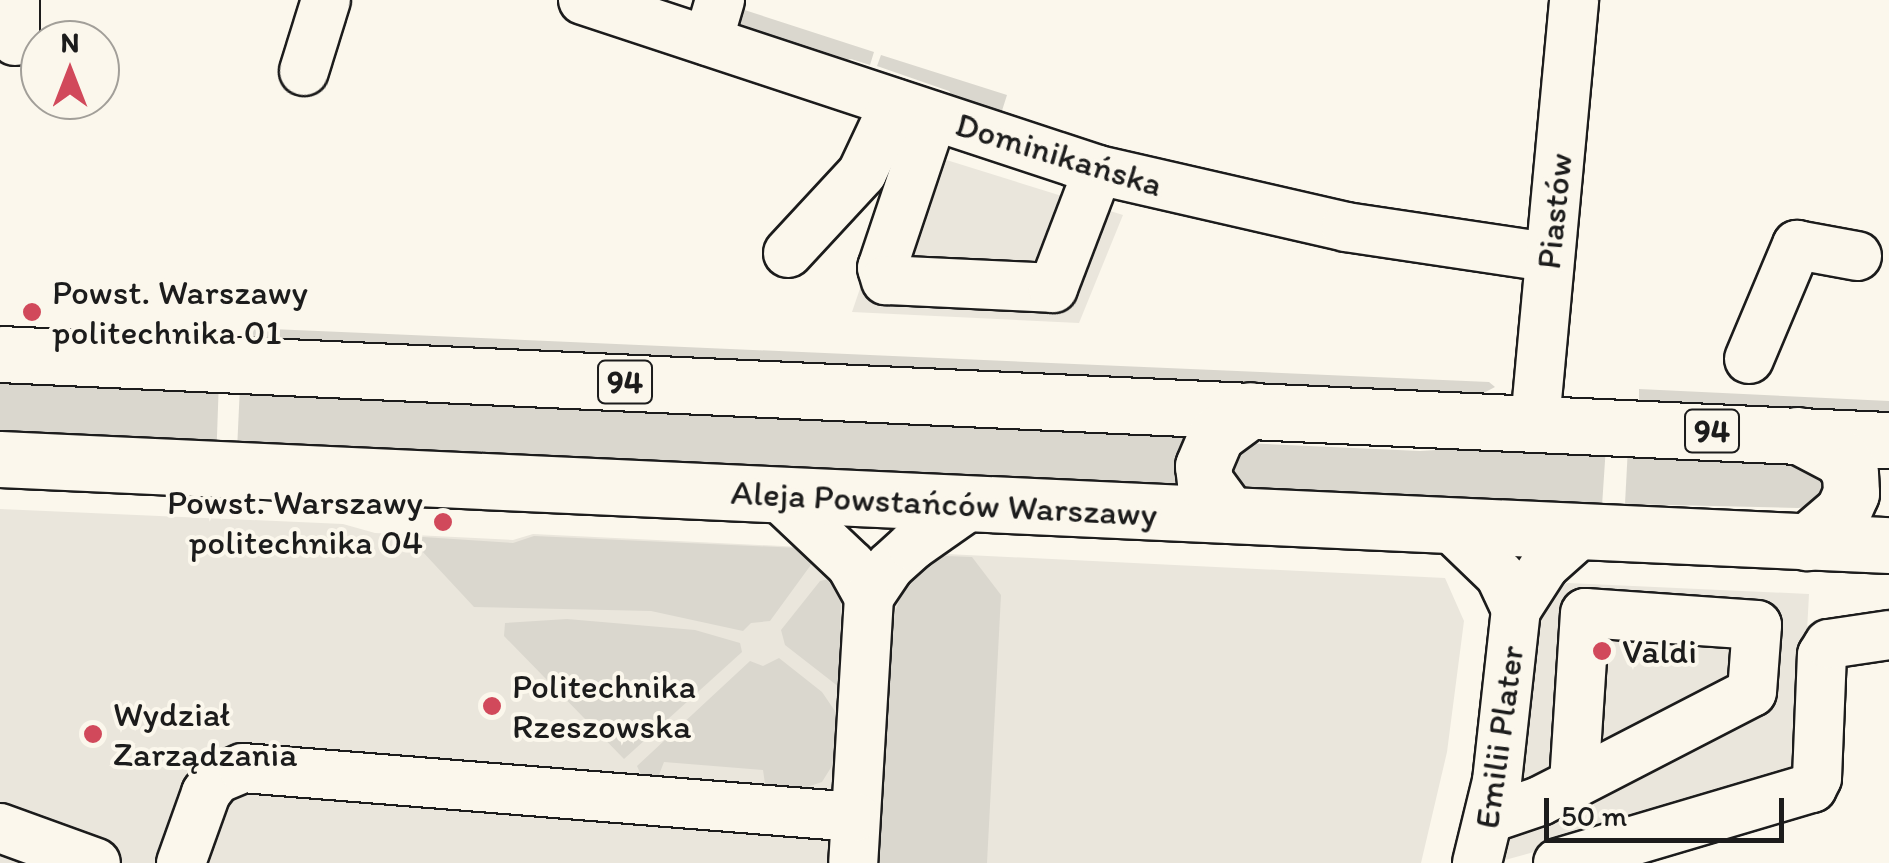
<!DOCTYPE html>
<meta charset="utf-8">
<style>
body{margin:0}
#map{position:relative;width:1889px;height:863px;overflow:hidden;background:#fbf7ec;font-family:Itim,sans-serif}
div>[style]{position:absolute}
.built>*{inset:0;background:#eae6dc}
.green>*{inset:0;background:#dad7ce;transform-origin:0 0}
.roads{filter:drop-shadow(2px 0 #1c1c1c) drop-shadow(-2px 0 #1c1c1c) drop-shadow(0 2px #1c1c1c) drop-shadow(0 -2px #1c1c1c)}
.minor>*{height:48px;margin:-24px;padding:0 24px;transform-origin:24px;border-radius:24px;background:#fbf7ec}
.major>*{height:55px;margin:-27.5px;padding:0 27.5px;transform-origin:27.5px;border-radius:27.5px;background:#fbf7ec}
.dots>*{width:28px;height:28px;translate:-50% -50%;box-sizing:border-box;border:5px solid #fbf7ec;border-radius:50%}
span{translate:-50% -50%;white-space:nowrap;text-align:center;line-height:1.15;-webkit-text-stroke:8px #fbf7ec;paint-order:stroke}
.shield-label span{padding:2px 8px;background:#fbf7ec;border:2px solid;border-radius:8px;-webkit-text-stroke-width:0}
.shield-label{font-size:32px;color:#1c1c1c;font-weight:700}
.street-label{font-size:35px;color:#1c1c1c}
.poi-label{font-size:35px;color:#1c1c1c}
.left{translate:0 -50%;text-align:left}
.right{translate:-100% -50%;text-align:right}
.north{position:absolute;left:20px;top:20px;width:100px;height:100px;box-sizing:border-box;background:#fbf7ec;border:2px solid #a29f99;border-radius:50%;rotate:0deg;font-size:28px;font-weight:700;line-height:40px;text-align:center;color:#1c1c1c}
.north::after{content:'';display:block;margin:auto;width:35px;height:45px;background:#d1495b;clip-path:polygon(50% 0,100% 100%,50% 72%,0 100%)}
.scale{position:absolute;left:1544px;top:798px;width:240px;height:45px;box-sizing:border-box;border:5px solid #1c1c1c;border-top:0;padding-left:12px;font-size:30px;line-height:35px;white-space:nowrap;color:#1c1c1c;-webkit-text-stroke:8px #fbf7ec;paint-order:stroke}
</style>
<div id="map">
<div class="built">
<i style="clip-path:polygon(908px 148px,1123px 215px,1079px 323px,852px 312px)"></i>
<i style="clip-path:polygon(0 509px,343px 524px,375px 533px,513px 540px,533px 534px,1445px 578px,1464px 621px,1447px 752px,1421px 863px,0 863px)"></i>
<i style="clip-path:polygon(1546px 582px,1809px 594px,1799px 780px,1494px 863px,1533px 611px)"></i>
</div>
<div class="green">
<i style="clip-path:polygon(729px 5px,874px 52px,870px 65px,851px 59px,835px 64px,736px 27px)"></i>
<i style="clip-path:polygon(881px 55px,1007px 95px,1000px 117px,958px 104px,949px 91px,877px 66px)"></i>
<i style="clip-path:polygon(250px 328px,1489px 382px,1495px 387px,1478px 396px,241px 339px)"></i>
<i style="left:0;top:375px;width:219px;height:63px;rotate:2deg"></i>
<i style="clip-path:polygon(240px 386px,1187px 435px,1185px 489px,237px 450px)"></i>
<i style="clip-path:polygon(1639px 389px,1889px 401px,1889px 413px,1639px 408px)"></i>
<i style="clip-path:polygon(1243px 443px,1420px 451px,1551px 443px,1606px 446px,1602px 506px,1248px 497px,1221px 469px)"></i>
<i style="clip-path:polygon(1628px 447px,1822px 464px,1825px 490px,1808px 507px,1798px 508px,1625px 504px)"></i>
<i style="clip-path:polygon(408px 536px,513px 543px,534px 536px,799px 548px,813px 562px,770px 621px,751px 623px,743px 631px,651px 611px,474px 607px)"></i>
<i style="clip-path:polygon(945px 556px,972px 557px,1001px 595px,987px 863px,878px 863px,892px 621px,906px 581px,924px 564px)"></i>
<i style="clip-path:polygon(829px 579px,841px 600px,839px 687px,785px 645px,781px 630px,820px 581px)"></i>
<i style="clip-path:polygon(567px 619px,695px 630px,740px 643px,742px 652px,624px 759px,504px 636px,505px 623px)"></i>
<i style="clip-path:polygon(779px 658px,822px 692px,837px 714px,835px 761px,822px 782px,807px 787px,765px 784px,763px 770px,664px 762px,655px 785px,642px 777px,637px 766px,750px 661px,763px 666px)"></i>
</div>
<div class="roads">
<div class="minor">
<i style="left:583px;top:0;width:542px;rotate:18.27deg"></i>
<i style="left:1098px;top:170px;width:254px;rotate:12.9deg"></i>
<i style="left:1346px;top:227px;width:203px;rotate:8.5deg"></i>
<i style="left:15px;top:41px;width:41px;rotate:-90deg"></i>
<i style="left:708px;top:41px;width:43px;rotate:-73.7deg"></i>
<i style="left:304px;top:71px;width:74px;rotate:-72.8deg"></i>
<i style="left:933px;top:116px;width:160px;rotate:108.5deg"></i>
<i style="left:882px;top:268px;width:13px;rotate:72deg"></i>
<i style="left:886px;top:280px;width:167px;rotate:2.7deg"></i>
<i style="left:1053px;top:288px;width:126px;rotate:-69.1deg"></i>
<i style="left:788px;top:253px;width:109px;rotate:-47.2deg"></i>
<i style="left:862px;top:173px;width:77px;rotate:-64.8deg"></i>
<i style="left:1749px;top:359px;width:124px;rotate:-67.2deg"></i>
<i style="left:1797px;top:245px;width:61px;rotate:10.4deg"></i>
<i style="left:1535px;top:422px;width:424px;rotate:-84.7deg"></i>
<i style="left:777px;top:495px;width:102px;rotate:43.4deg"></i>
<i style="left:851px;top:565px;width:37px;rotate:61deg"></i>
<i style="left:869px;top:597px;width:266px;rotate:93.4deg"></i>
<i style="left:1449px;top:526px;width:71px;rotate:43.9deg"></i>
<i style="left:1500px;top:575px;width:38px;rotate:65deg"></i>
<i style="left:869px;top:597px;width:37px;rotate:-56deg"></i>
<i style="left:890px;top:566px;width:30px;rotate:-42deg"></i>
<i style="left:912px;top:546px;width:73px;rotate:-35deg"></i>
<i style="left:1490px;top:818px;width:53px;rotate:-18.8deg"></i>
<i style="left:1540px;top:801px;width:38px;rotate:-27deg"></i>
<i style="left:1574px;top:784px;width:200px;rotate:-27.3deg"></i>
<i style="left:1752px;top:692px;width:67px;rotate:-85.7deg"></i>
<i style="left:1757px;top:625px;width:172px;rotate:-176deg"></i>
<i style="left:1585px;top:613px;width:171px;rotate:93.7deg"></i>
<i style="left:0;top:828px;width:102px;rotate:20deg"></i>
<i style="left:181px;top:863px;width:74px;rotate:-70.3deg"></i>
<i style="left:206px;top:793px;width:18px;rotate:-52deg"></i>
<i style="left:217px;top:779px;width:28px;rotate:-23deg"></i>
<i style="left:243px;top:768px;width:614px;rotate:4.58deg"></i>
<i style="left:1477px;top:863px;width:84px;rotate:-76.3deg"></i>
<i style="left:1497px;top:781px;width:172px;rotate:-83.7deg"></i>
<i style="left:1516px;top:610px;width:54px;rotate:-57.2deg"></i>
<i style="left:1545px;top:565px;width:50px;rotate:-41.7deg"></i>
<i style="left:1558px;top:863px;width:265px;rotate:-16.5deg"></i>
<i style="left:1812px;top:788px;width:11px;rotate:-63deg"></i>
<i style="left:1817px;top:778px;width:123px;rotate:-87.7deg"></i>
<i style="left:1822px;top:655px;width:13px;rotate:-58deg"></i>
<i style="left:1829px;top:644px;width:61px;rotate:-8.5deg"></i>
</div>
<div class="major">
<i style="left:0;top:354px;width:1891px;rotate:2.61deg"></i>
<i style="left:1797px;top:435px;width:50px;rotate:27.6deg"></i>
<i style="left:1841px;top:458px;width:17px;rotate:59deg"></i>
<i style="left:1850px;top:473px;width:20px;rotate:87deg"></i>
<i style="left:1851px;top:493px;width:20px;rotate:114deg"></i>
<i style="left:1843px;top:511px;width:48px;rotate:139.3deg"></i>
<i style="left:0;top:459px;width:1891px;rotate:2.61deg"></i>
<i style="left:1229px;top:515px;width:41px;rotate:-126deg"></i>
<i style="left:1205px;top:482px;width:16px;rotate:-97deg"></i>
<i style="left:1203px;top:466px;width:34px;rotate:-67deg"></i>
<i style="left:1216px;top:435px;width:42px;rotate:-36.3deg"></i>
</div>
</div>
<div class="dots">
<i style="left:32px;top:312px;background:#d1495b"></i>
<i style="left:443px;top:522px;background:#d1495b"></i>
<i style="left:1602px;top:651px;background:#d1495b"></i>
<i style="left:492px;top:706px;background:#d1495b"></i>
<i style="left:93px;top:734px;background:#d1495b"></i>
</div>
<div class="shield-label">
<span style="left:625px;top:382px">94</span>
<span style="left:1712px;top:431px">94</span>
</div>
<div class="street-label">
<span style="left:1059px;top:154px;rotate:17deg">Dominikańska</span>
<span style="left:1554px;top:211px;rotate:-84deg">Piastów</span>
<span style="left:944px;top:503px;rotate:3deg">Aleja Powstańców Warszawy</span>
<span style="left:1499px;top:737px;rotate:-82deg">Emilii Plater</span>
</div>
<div class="poi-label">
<span class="left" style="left:52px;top:312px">Powst. Warszawy<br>politechnika 01</span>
<span class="right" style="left:423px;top:522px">Powst. Warszawy<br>politechnika 04</span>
<span class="left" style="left:1622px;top:651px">Valdi</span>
<span class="left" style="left:512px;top:706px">Politechnika<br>Rzeszowska</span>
<span class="left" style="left:113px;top:734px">Wydział<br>Zarządzania</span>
</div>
<div class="north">N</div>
<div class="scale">50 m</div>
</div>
